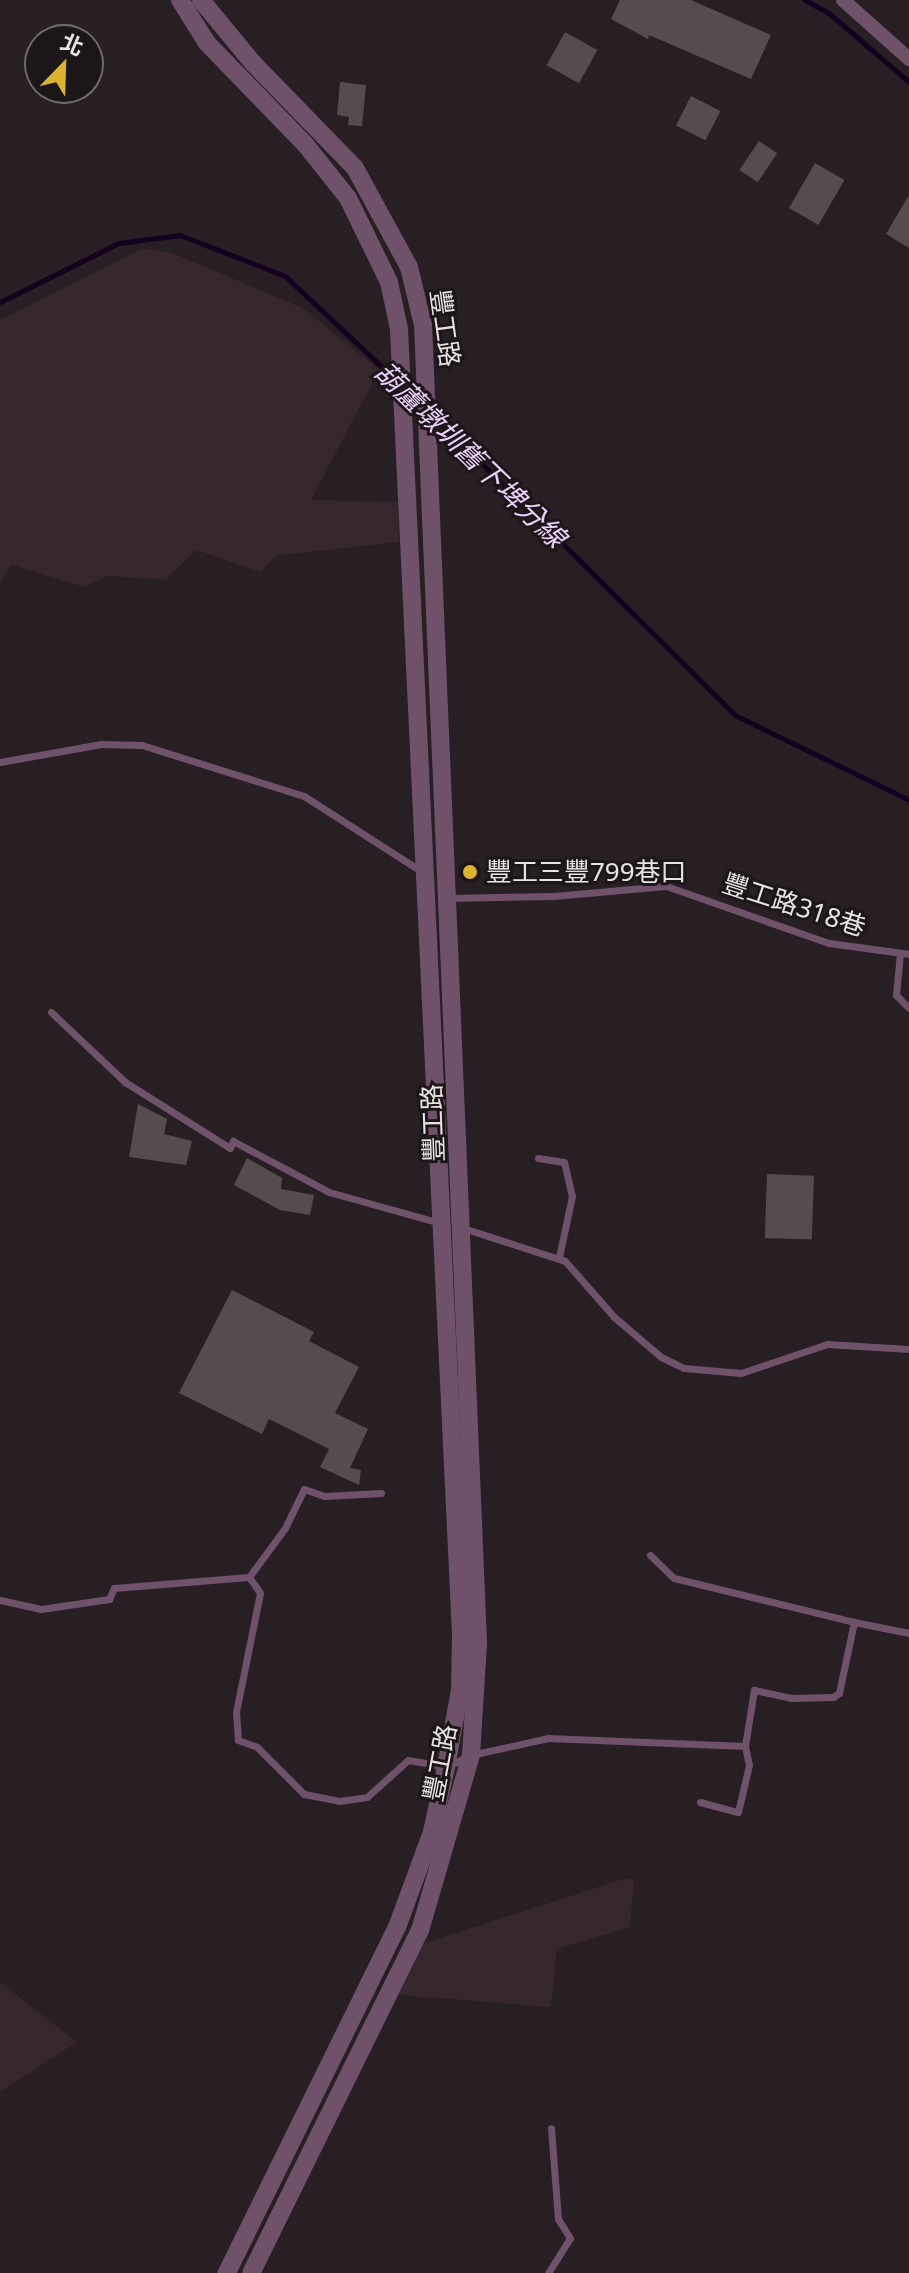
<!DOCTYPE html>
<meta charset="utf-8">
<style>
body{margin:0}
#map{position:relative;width:909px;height:2273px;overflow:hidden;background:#271f23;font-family:"Noto Sans","Noto Sans TC",sans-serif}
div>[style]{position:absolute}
.built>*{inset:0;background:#35272d}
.stream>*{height:5px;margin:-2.5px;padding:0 2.5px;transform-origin:2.5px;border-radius:2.5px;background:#14001f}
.building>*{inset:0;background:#564c4d;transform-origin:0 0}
.service>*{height:7px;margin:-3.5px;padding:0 3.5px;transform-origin:3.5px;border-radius:3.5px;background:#6f516a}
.minor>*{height:14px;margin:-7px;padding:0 7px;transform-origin:7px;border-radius:7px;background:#6f516a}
.tertiary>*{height:18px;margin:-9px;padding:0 9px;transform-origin:9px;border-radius:9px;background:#6f516a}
.dots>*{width:22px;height:22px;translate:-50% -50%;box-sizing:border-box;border:4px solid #1d1619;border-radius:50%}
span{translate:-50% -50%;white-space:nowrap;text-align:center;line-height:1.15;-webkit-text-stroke:6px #1d1619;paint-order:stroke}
.street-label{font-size:26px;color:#e8e2e4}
.poi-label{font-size:26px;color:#e8e2e4}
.left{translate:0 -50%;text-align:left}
.water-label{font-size:28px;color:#ead1fa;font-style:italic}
.north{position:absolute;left:24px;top:24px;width:80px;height:80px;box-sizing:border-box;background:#1d1619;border:2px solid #6e686a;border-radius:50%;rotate:23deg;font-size:22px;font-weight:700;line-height:32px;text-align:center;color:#e8e2e4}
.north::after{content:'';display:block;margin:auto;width:28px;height:36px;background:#dcb233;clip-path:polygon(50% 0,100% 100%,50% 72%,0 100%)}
</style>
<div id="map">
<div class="built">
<i style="clip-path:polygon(143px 248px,172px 253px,303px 308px,379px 370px,311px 500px,398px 502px,399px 542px,275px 556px,261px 572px,196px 550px,165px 580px,108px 576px,84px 587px,12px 565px,0 583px,0 320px)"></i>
<i style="clip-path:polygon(626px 1878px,634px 1880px,630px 1927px,557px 1949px,551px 2007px,398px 1995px,419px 1945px)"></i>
<i style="clip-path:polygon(0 1982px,77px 2042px,0 2092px)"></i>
</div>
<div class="stream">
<i style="left:805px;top:0;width:29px;rotate:29deg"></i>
<i style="left:830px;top:14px;width:104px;rotate:40.7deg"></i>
<i style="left:0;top:302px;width:133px;rotate:-26.4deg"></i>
<i style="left:119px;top:243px;width:62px;rotate:-7.5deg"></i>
<i style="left:180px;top:235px;width:113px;rotate:21.3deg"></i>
<i style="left:285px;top:276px;width:154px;rotate:43.2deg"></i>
<i style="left:433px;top:415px;width:426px;rotate:44.8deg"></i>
<i style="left:735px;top:715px;width:194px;rotate:26deg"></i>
</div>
<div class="building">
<i style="clip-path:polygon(620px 0,691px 0,771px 35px,751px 79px,649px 35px,648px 39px,611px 19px)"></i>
<i style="left:565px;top:32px;width:37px;height:38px;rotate:29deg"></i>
<i style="clip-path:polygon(340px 82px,366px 85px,362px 126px,348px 125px,349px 117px,337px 115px)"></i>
<i style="left:691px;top:96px;width:33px;height:33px;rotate:27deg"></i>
<i style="left:759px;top:141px;width:22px;height:35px;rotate:34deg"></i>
<i style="left:815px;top:163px;width:34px;height:52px;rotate:30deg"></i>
<i style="clip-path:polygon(909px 195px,909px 248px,886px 234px)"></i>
<i style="clip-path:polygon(138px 1104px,167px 1119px,164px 1134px,192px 1141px,186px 1165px,129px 1157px)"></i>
<i style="clip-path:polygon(247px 1158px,282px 1178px,281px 1189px,314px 1195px,310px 1215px,280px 1210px,234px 1185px)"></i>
<i style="left:767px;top:1174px;width:47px;height:64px;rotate:2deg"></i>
<i style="clip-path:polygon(232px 1290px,314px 1332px,309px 1341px,359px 1367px,335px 1413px,368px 1429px,350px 1468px,361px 1470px,359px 1485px,320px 1467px,329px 1449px,269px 1419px,262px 1434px,179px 1393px)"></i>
</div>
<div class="service">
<i style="left:0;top:762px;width:103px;rotate:-10.1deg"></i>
<i style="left:101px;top:744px;width:41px;rotate:1.4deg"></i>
<i style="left:142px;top:745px;width:170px;rotate:17.5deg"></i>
<i style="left:304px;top:796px;width:143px;rotate:32.7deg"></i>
<i style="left:448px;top:898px;width:106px;rotate:-1.1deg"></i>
<i style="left:554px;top:896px;width:112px;rotate:-5.1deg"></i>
<i style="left:666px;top:886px;width:173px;rotate:19.3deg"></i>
<i style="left:829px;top:943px;width:81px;rotate:7.8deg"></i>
<i style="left:900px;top:953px;width:42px;rotate:95.4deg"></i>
<i style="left:896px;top:995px;width:18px;rotate:45deg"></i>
<i style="left:51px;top:1012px;width:102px;rotate:43.4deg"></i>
<i style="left:125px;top:1082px;width:124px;rotate:32.2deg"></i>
<i style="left:230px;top:1148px;width:8px;rotate:-67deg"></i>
<i style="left:233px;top:1141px;width:109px;rotate:28deg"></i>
<i style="left:329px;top:1192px;width:115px;rotate:15.6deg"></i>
<i style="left:538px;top:1158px;width:26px;rotate:9deg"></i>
<i style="left:564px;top:1162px;width:35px;rotate:77deg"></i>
<i style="left:572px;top:1196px;width:62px;rotate:102deg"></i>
<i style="left:460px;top:1227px;width:110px;rotate:17.9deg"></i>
<i style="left:565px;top:1261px;width:74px;rotate:48.8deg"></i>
<i style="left:614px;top:1317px;width:62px;rotate:40.4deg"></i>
<i style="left:661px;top:1357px;width:25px;rotate:26deg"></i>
<i style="left:684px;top:1368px;width:57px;rotate:5deg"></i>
<i style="left:741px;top:1373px;width:91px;rotate:-18.6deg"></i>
<i style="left:827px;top:1344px;width:82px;rotate:3.5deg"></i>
<i style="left:650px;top:1555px;width:33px;rotate:44deg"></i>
<i style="left:674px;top:1578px;width:185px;rotate:13.7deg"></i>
<i style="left:249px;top:1577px;width:61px;rotate:-53.7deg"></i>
<i style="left:285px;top:1528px;width:43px;rotate:-64deg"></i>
<i style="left:304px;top:1489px;width:21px;rotate:19deg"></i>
<i style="left:324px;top:1496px;width:57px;rotate:-3deg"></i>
<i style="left:0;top:1600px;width:42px;rotate:12.4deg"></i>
<i style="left:41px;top:1609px;width:69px;rotate:-8.4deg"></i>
<i style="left:109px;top:1599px;width:12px;rotate:-66deg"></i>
<i style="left:114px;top:1588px;width:135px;rotate:-4.7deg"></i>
<i style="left:249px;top:1577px;width:19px;rotate:55deg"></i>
<i style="left:260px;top:1593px;width:121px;rotate:101.4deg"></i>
<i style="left:236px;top:1712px;width:28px;rotate:86deg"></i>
<i style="left:238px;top:1740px;width:20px;rotate:20deg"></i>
<i style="left:257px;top:1747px;width:66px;rotate:45deg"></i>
<i style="left:304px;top:1794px;width:36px;rotate:11deg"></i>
<i style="left:339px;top:1801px;width:28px;rotate:-8deg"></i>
<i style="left:367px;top:1797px;width:55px;rotate:-42.1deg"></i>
<i style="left:408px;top:1760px;width:39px;rotate:10deg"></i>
<i style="left:446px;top:1767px;width:28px;rotate:-26deg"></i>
<i style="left:471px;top:1755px;width:79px;rotate:-12.4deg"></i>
<i style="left:548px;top:1738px;width:197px;rotate:2.3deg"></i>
<i style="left:745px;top:1746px;width:57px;rotate:-80.9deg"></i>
<i style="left:754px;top:1690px;width:38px;rotate:12deg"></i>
<i style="left:791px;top:1698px;width:42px;rotate:-1.4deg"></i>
<i style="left:833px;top:1697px;width:7px;rotate:-34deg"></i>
<i style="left:839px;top:1693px;width:73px;rotate:-78.1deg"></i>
<i style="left:854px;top:1622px;width:56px;rotate:11.3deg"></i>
<i style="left:700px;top:1802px;width:39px;rotate:15deg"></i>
<i style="left:738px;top:1812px;width:48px;rotate:-76.8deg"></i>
<i style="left:749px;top:1765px;width:19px;rotate:-102deg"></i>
<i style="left:548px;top:2273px;width:41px;rotate:-57.8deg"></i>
<i style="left:570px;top:2238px;width:22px;rotate:-122deg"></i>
<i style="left:558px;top:2219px;width:91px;rotate:-94.4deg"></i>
</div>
<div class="minor">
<i style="left:843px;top:0;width:89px;rotate:41.8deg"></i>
</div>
<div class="tertiary">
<i style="left:180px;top:0;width:51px;rotate:57.9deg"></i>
<i style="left:207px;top:43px;width:141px;rotate:45.9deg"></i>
<i style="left:305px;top:144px;width:69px;rotate:51.5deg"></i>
<i style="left:348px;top:198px;width:93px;rotate:64deg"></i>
<i style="left:389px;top:282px;width:48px;rotate:78deg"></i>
<i style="left:399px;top:329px;width:1305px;rotate:87.28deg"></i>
<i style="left:461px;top:1633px;width:57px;rotate:91deg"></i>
<i style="left:460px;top:1690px;width:78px;rotate:100.3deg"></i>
<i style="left:446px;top:1767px;width:66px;rotate:102.2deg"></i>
<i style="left:432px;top:1832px;width:101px;rotate:110.2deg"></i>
<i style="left:397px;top:1927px;width:386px;rotate:116.2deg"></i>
<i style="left:201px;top:0;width:82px;rotate:50.5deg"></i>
<i style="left:253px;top:63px;width:146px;rotate:45.8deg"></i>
<i style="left:355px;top:168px;width:113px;rotate:61.4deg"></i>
<i style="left:409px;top:267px;width:60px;rotate:76.4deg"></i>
<i style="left:423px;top:325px;width:1320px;rotate:87.61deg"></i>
<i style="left:478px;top:1644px;width:111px;rotate:93.6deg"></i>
<i style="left:471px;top:1755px;width:182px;rotate:106.2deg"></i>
<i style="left:420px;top:1930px;width:382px;rotate:116.2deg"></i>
</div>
<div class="dots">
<i style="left:470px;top:872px;background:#dcb233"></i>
</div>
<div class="street-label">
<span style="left:445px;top:328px;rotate:82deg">豐工路</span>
<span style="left:794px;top:905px;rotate:18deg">豐工路318巷</span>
<span style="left:433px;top:1123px;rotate:-92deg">豐工路</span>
<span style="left:440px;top:1763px;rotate:-79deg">豐工路</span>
</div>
<div class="poi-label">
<span class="left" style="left:486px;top:872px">豐工三豐799巷口</span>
</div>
<div class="water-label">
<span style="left:471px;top:454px;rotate:44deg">葫蘆墩圳舊下埤分線</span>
</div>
<div class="north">北</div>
</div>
